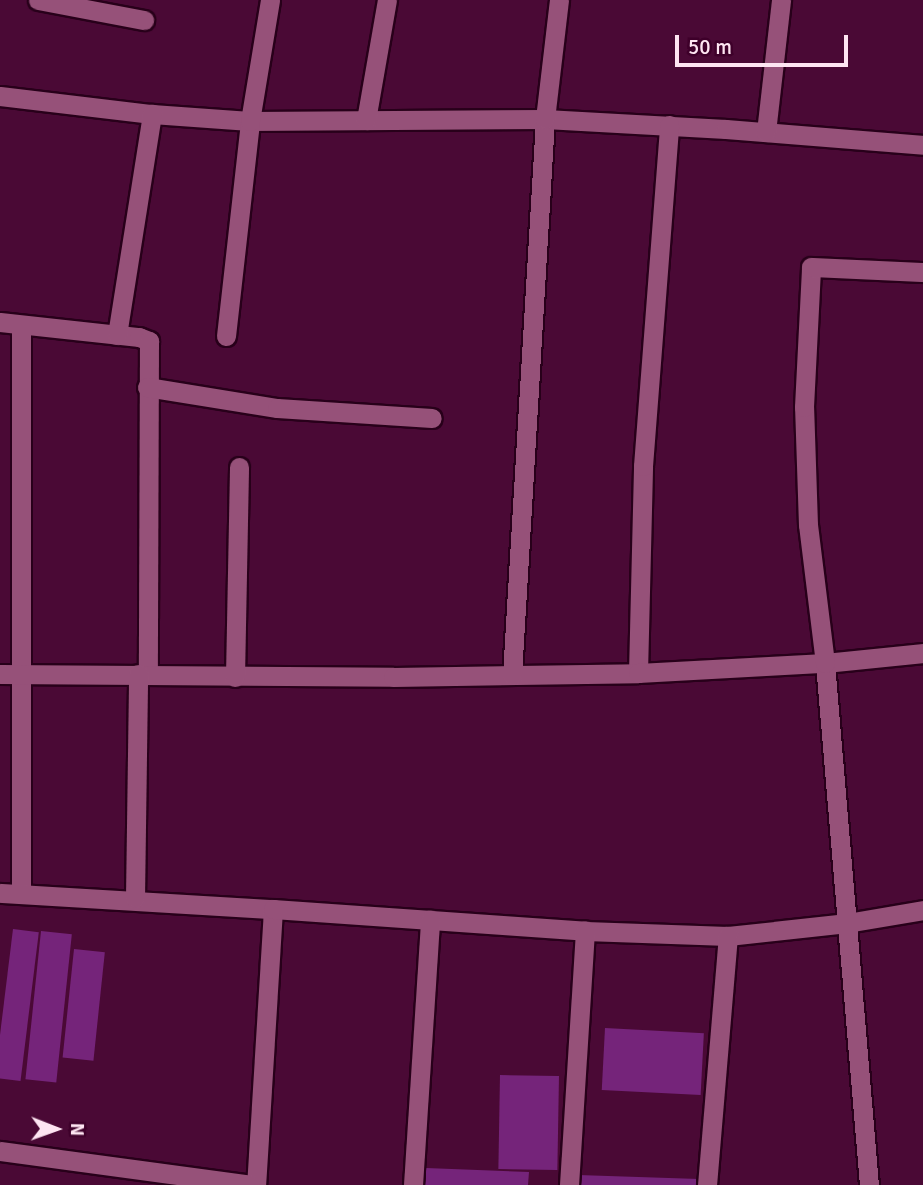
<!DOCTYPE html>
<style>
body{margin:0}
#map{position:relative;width:923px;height:1185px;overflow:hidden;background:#4a0935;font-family:Signika,sans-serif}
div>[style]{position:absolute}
.building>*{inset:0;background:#75247a;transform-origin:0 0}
.roads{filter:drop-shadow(2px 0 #28001a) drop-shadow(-2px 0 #28001a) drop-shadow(0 2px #28001a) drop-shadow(0 -2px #28001a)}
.minor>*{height:19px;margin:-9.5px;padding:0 9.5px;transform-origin:9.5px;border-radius:9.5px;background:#965179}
span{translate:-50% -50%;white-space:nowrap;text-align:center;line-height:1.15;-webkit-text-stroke:6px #3e002a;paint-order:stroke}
.north{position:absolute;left:21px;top:1094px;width:70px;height:70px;-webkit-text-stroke:5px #3e002a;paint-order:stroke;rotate:91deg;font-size:19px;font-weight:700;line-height:28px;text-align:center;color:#fee5f2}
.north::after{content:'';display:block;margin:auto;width:24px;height:32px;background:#fee5f2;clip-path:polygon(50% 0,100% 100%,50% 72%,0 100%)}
.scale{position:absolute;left:675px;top:35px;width:173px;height:32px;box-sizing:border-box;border:4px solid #fee5f2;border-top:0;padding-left:9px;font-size:21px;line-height:24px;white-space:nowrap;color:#fee5f2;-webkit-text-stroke:5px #3e002a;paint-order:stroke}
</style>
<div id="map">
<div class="building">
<i style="left:13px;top:929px;width:26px;height:150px;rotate:7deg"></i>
<i style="left:41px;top:931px;width:31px;height:149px;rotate:6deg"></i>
<i style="left:74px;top:949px;width:31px;height:109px;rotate:6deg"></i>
<i style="left:605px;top:1028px;width:99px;height:62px;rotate:3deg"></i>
<i style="left:500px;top:1075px;width:59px;height:94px;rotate:1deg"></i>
<i style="clip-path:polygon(426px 1168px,529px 1172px,528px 1185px,425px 1185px)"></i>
<i style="clip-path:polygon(578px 1175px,699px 1179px,699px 1185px,577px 1185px)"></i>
</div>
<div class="roads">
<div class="minor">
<i style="left:38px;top:0;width:108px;rotate:10.7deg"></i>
<i style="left:0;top:96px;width:153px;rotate:6.8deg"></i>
<i style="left:152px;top:114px;width:98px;rotate:4.1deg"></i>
<i style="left:250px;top:121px;width:295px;rotate:-0.4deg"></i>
<i style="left:545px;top:119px;width:181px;rotate:3.2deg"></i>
<i style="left:726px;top:129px;width:198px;rotate:4.6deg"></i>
<i style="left:366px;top:120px;width:122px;rotate:-80.1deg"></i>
<i style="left:766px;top:132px;width:133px;rotate:-83.5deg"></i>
<i style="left:0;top:322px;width:140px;rotate:6.2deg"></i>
<i style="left:139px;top:337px;width:11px;rotate:22deg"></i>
<i style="left:149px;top:341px;width:333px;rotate:90.2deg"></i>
<i style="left:21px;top:327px;width:565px;rotate:90deg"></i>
<i style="left:117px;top:335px;width:224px;rotate:-81deg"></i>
<i style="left:226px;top:336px;width:216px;rotate:-83.6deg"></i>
<i style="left:250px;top:121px;width:123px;rotate:-80.6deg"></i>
<i style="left:147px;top:387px;width:132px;rotate:9.2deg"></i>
<i style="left:277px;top:408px;width:155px;rotate:3.7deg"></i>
<i style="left:638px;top:673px;width:207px;rotate:-88.6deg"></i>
<i style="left:643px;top:466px;width:342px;rotate:-85.6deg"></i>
<i style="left:0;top:674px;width:393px;rotate:0.4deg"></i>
<i style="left:393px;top:677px;width:245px;rotate:-0.9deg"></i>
<i style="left:638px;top:673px;width:187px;rotate:-3.1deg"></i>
<i style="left:825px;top:663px;width:99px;rotate:-5.8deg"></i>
<i style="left:512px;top:675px;width:557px;rotate:-86.6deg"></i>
<i style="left:545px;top:119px;width:120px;rotate:-83.3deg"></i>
<i style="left:235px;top:677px;width:210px;rotate:-88.9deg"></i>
<i style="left:0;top:893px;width:273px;rotate:3.4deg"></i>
<i style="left:273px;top:909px;width:277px;rotate:93.5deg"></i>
<i style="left:135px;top:898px;width:224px;rotate:-89.2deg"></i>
<i style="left:273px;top:909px;width:313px;rotate:4deg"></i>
<i style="left:585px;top:931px;width:143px;rotate:2deg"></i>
<i style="left:728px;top:936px;width:120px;rotate:-6.2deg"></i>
<i style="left:847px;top:923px;width:77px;rotate:-9.7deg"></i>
<i style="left:0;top:1151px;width:252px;rotate:7.7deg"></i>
<i style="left:413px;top:1185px;width:266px;rotate:-86.3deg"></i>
<i style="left:569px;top:1185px;width:255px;rotate:-86.4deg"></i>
<i style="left:707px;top:1185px;width:250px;rotate:-85.2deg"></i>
<i style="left:869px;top:1185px;width:524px;rotate:-94.82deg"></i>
<i style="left:825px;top:663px;width:139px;rotate:-97deg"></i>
<i style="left:808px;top:525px;width:118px;rotate:-91.9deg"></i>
<i style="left:804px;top:407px;width:140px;rotate:-87.1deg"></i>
<i style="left:811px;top:267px;width:112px;rotate:2.6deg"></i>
</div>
</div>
<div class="north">N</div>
<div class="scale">50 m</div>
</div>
